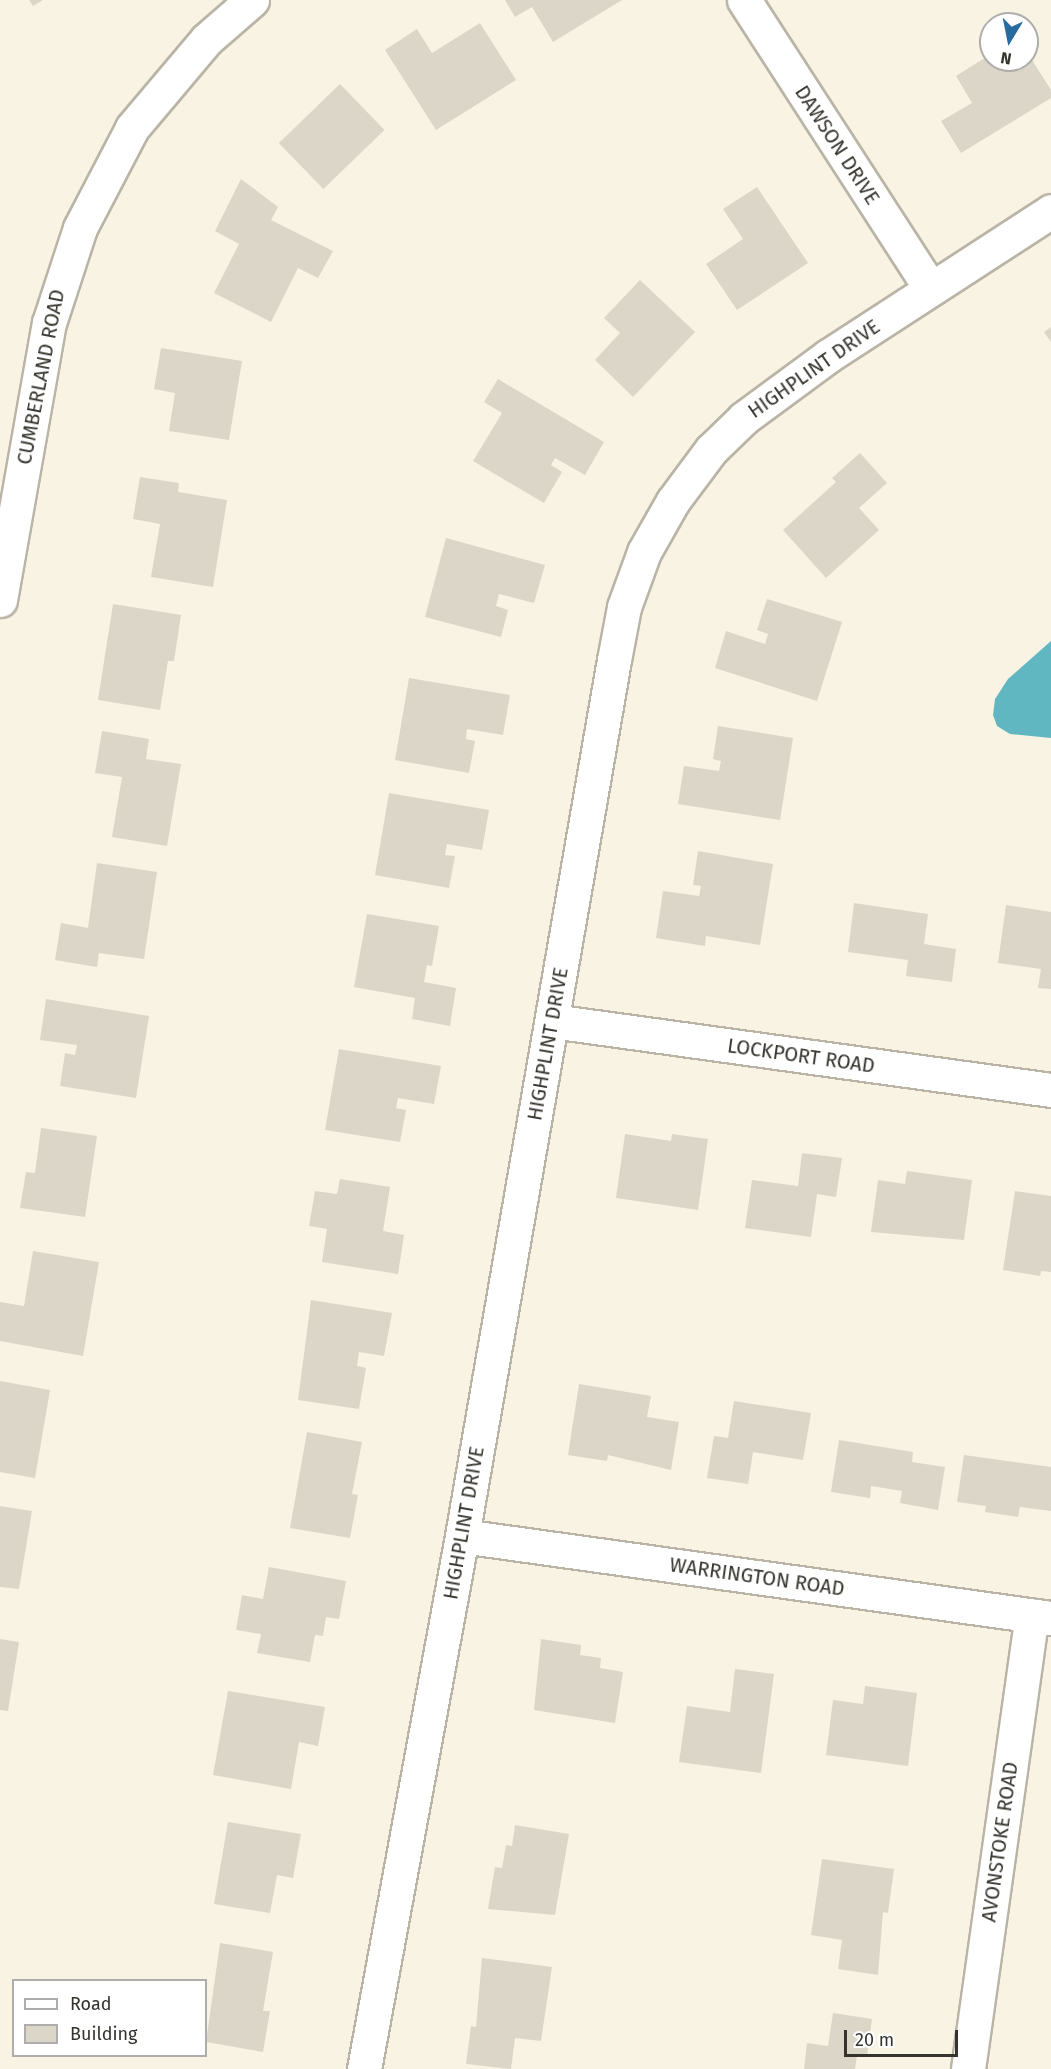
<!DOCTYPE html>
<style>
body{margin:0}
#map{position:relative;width:1051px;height:2069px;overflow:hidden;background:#f9f3e4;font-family:"Fira Sans",sans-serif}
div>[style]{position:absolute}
.water>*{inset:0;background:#60b7c1}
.building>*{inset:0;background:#dcd6c8;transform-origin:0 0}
.roads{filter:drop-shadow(2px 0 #bab4a6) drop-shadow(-2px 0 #bab4a6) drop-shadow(0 2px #bab4a6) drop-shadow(0 -2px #bab4a6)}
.minor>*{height:33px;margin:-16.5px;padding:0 16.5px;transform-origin:16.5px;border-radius:16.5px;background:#fff}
span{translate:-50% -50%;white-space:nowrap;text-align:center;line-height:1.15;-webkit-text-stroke:5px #fff;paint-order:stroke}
.street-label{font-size:20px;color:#35332d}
.legend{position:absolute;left:12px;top:1979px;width:195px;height:78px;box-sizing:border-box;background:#fff;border:2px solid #aeadab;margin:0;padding:8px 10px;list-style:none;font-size:18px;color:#35332d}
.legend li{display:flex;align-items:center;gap:12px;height:30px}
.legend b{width:30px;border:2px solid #aeadab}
.north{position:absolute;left:979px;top:12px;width:60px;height:60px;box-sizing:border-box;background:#fff;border:2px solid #aeadab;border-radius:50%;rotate:190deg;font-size:16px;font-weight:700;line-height:24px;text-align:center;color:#35332d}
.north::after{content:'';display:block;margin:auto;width:21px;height:27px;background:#266ca1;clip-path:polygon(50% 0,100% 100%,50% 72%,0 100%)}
.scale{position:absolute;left:844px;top:2030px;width:114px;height:27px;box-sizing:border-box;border:3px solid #35332d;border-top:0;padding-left:8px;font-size:18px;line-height:21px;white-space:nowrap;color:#35332d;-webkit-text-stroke:4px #fff;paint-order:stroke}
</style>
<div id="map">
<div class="water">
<i style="clip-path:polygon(1051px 641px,1051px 738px,1010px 734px,997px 726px,993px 715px,995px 699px,1008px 679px)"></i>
</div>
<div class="building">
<i style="clip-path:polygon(29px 0,43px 0,33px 6px)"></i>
<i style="clip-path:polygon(505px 0,622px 0,553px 42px,532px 7px,515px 17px)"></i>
<i style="clip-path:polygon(480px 23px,516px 80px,436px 130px,385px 50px,417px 29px,432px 53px)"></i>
<i style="clip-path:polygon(1027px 52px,1051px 90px,1051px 98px,961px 153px,941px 121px,972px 103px,956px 76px,991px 54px,991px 60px,1027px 60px)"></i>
<i style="left:340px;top:84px;width:64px;height:85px;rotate:46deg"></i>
<i style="clip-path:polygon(241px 179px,278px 207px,271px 220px,333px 251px,318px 278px,298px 268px,271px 322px,214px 293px,239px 244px,215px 231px)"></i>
<i style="clip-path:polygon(757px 187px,808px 263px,737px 310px,706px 264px,743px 239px,723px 209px)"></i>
<i style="clip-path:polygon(640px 280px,695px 332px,633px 397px,595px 360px,620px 333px,604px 318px)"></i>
<i style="clip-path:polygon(1051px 327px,1051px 342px,1044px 332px)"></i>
<i style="clip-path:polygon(161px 348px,242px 361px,229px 440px,169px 431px,175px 393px,154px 389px)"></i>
<i style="clip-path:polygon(498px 379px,604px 442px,585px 475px,555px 458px,551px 465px,562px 472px,544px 503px,473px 461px,502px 413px,484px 402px)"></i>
<i style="clip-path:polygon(860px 453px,887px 483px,859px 508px,879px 530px,826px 578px,783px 530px,836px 482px,832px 478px)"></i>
<i style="clip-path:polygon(140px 477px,179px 483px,178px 492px,227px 500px,213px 587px,151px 577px,160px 524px,133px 519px)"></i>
<i style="clip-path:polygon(446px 538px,545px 565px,534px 603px,499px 594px,496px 606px,508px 610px,501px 637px,425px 617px)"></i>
<i style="clip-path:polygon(767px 599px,842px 622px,817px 701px,715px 668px,726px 631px,765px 644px,768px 634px,757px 630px)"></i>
<i style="clip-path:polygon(113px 604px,181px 615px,174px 661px,168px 661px,160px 710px,98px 700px)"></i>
<i style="clip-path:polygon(409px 678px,510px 695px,503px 735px,467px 729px,466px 739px,475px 741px,469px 773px,395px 760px)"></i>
<i style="clip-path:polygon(718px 726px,793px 738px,780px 820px,678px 804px,684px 766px,719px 771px,721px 761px,713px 759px)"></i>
<i style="clip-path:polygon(102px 731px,149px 739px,146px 759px,181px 764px,167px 846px,112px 837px,122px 777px,95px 773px)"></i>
<i style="clip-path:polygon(389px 793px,489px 810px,482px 850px,447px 844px,445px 855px,455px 856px,449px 888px,375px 875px)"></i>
<i style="clip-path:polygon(698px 851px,773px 864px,760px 945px,706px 936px,705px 946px,656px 938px,663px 891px,699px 896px,701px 886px,693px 885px)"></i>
<i style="clip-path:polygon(97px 863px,157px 872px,144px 959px,99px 953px,97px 967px,55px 960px,61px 923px,88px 928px)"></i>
<i style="clip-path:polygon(854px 903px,928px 914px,924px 944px,956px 949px,952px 982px,906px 976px,908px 960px,848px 952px)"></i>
<i style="clip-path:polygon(1006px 905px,1051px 912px,1051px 989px,1038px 988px,1041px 969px,998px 963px)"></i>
<i style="clip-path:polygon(367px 914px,439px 926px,432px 966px,427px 965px,424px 982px,456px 988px,450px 1026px,412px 1019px,415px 998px,354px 987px)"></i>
<i style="clip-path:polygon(46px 999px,149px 1016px,136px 1098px,60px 1086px,65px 1053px,75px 1055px,77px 1045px,40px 1040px)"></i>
<i style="clip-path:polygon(339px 1049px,441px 1066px,434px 1104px,398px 1098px,396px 1108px,406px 1110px,400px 1142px,325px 1130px)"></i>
<i style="clip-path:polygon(41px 1128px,97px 1136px,85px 1217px,20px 1208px,26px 1172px,35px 1173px)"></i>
<i style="clip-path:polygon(625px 1134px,671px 1141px,672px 1134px,708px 1139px,698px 1210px,616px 1198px)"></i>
<i style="clip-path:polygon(802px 1153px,842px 1158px,836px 1197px,817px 1194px,811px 1237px,745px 1228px,752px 1180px,798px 1186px)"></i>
<i style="clip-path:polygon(907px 1171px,972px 1180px,964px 1240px,871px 1232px,878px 1180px,905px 1184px)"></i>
<i style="clip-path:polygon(340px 1179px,390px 1187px,383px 1231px,404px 1235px,398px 1274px,322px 1262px,327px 1229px,309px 1226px,315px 1191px,337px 1194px)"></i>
<i style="clip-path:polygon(1015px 1191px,1051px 1196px,1051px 1272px,1041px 1271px,1040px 1276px,1003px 1270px)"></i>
<i style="clip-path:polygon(33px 1251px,99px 1262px,83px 1356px,0 1341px,0 1302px,24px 1306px)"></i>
<i style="clip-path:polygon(311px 1300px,392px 1313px,384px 1356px,359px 1352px,357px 1366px,366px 1368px,359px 1409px,298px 1400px)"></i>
<i style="clip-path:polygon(0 1381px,50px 1390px,35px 1478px,0 1472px)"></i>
<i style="clip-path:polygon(579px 1384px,651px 1396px,647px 1417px,679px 1422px,671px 1470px,608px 1455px,607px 1461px,568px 1455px)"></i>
<i style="clip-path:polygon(734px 1401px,811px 1413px,803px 1460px,753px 1452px,748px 1484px,707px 1478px,714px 1436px,728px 1438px)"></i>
<i style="clip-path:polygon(307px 1432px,362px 1442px,352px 1494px,358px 1495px,350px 1538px,290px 1528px)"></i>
<i style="clip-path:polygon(839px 1440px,913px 1452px,912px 1462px,945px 1467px,938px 1510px,900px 1503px,902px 1491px,871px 1486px,870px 1498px,831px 1492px)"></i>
<i style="clip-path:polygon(964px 1455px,1051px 1467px,1051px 1511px,1020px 1507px,1018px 1517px,985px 1512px,986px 1506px,957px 1502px)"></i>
<i style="clip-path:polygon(0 1506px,32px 1511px,19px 1589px,0 1587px)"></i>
<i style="clip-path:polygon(269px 1567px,346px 1581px,339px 1619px,326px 1617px,323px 1636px,315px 1635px,310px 1662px,257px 1653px,261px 1634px,236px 1630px,242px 1595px,263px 1599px)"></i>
<i style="clip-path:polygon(0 1639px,19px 1642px,8px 1711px,0 1710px)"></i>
<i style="clip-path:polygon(541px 1639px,581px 1645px,580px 1655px,601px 1658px,600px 1668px,623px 1672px,615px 1723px,534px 1710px)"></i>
<i style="clip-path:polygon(735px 1669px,774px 1674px,761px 1773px,679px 1762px,687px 1706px,730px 1712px)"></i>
<i style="clip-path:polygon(865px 1686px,917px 1693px,908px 1766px,826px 1755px,833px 1700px,863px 1704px)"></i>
<i style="clip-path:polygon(228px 1691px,325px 1707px,318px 1746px,299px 1742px,291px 1789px,213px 1775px)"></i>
<i style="clip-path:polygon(228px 1822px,301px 1834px,293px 1878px,277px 1875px,270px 1913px,214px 1904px)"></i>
<i style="clip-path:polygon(515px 1825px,569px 1834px,555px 1915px,488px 1909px,495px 1867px,502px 1868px,506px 1845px,512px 1846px)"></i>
<i style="clip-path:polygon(822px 1859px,894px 1869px,888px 1913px,883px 1912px,878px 1975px,838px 1969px,842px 1940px,811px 1935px)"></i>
<i style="clip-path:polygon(220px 1943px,273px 1952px,263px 2011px,270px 2011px,263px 2052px,206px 2042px)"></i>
<i style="clip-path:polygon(482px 1958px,552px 1967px,541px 2041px,515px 2038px,511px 2069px,466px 2064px,471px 2026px,476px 2027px)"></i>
<i style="clip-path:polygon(833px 2013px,872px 2019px,867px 2056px,857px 2055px,855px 2069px,804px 2069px,807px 2043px,828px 2046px)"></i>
</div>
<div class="roads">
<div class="minor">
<i style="left:744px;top:0;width:344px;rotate:57.1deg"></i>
<i style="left:0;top:600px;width:281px;rotate:-80deg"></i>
<i style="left:49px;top:323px;width:100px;rotate:-71.9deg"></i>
<i style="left:80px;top:228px;width:113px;rotate:-62.5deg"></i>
<i style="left:132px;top:128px;width:115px;rotate:-49.9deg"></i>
<i style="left:206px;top:40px;width:61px;rotate:-41deg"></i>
<i style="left:552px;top:1021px;width:504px;rotate:7.87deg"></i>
<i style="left:462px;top:1536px;width:595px;rotate:7.93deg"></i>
<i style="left:364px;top:2069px;width:542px;rotate:-79.58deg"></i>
<i style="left:462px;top:1536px;width:889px;rotate:-80.16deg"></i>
<i style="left:614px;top:660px;width:54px;rotate:-79.3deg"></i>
<i style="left:624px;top:607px;width:59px;rotate:-70deg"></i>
<i style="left:644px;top:552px;width:59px;rotate:-60.4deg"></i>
<i style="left:673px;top:501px;width:64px;rotate:-53.3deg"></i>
<i style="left:711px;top:450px;width:46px;rotate:-44.1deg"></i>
<i style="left:744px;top:418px;width:104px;rotate:-36.4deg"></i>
<i style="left:828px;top:356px;width:266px;rotate:-33deg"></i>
<i style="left:968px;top:2069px;width:458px;rotate:-82deg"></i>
</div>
</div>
<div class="street-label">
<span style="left:837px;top:145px;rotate:57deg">DAWSON DRIVE</span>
<span style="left:814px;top:369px;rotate:-35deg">HIGHPLINT DRIVE</span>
<span style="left:41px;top:377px;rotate:-79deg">CUMBERLAND ROAD</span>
<span style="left:548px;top:1044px;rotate:-80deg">HIGHPLINT DRIVE</span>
<span style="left:801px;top:1056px;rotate:8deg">LOCKPORT ROAD</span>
<span style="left:464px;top:1523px;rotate:-80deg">HIGHPLINT DRIVE</span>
<span style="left:757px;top:1577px;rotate:8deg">WARRINGTON ROAD</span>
<span style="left:1000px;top:1842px;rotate:-82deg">AVONSTOKE ROAD</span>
</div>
<ul class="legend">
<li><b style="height:8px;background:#fff"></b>Road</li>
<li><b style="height:16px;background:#dcd6c8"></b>Building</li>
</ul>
<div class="north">N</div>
<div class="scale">20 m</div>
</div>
